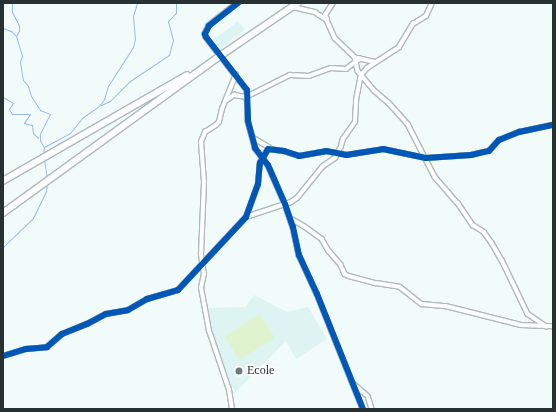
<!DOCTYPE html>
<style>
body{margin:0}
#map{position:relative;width:556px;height:412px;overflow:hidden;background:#f0fbfa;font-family:Georgia,serif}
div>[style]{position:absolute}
.built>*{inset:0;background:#ddf4f3;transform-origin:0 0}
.green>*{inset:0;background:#dff4ce;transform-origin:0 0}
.stream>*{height:1px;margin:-0.5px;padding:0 0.5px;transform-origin:0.5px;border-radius:0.5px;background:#9bb8e8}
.roads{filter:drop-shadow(1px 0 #b0b9b9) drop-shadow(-1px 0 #b0b9b9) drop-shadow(0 1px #b0b9b9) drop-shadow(0 -1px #b0b9b9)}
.street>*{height:3.5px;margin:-1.75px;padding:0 1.75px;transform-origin:1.75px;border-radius:1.75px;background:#fdfefe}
.primary>*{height:5.5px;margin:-2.75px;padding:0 2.75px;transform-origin:2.75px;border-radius:2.75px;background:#fdfefe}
.cycleway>*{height:6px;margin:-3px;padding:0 3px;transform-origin:3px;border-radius:3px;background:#0057b8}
.dots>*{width:11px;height:11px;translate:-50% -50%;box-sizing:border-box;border:2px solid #fff;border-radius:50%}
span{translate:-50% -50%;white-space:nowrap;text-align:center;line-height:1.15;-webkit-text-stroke:3.5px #fff;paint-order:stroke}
.poi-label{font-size:12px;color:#283131}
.left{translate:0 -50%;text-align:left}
.frame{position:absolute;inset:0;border:4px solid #283131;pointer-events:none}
</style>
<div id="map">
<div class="built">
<i style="left:238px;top:21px;width:11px;height:34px;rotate:52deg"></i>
<i style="clip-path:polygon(254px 295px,287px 312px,308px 307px,327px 339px,296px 359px,286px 341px,235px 393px,219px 354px,207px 308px,245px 307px)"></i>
</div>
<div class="green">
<i style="left:260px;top:314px;width:28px;height:42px;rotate:58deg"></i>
</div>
<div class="stream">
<i style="left:12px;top:3px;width:9px;rotate:90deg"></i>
<i style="left:12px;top:12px;width:15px;rotate:62deg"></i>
<i style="left:19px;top:25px;width:6px;rotate:90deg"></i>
<i style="left:19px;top:31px;width:6px;rotate:121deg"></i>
<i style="left:3px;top:28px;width:9px;rotate:21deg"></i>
<i style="left:11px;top:31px;width:7px;rotate:45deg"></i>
<i style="left:16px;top:36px;width:21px;rotate:73deg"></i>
<i style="left:22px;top:56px;width:6px;rotate:108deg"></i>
<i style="left:20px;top:62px;width:18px;rotate:81deg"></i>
<i style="left:23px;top:80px;width:8px;rotate:50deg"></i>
<i style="left:28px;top:86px;width:10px;rotate:73deg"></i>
<i style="left:31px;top:96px;width:17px;rotate:57deg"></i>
<i style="left:40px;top:110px;width:11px;rotate:22deg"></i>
<i style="left:50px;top:114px;width:22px;rotate:117deg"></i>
<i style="left:40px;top:134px;width:6px;rotate:90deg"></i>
<i style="left:40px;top:140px;width:7px;rotate:63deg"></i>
<i style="left:3px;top:97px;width:12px;rotate:31deg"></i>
<i style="left:13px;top:103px;width:7px;rotate:124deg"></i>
<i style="left:9px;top:109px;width:6px;rotate:59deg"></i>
<i style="left:12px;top:114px;width:18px"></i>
<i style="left:30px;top:114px;width:11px;rotate:124deg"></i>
<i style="left:24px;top:123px;width:8px;rotate:14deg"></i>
<i style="left:32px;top:125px;width:8px;rotate:83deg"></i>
<i style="left:33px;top:133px;width:7px;rotate:45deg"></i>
<i style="left:101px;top:105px;width:10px;rotate:-24deg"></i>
<i style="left:110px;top:101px;width:28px;rotate:-45deg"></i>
<i style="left:130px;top:81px;width:47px;rotate:-33.7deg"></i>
<i style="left:169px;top:55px;width:16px;rotate:-75deg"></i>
<i style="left:173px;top:40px;width:20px;rotate:-105deg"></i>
<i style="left:168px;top:21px;width:11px;rotate:-45deg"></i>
<i style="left:176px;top:13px;width:10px;rotate:-90deg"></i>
<i style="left:43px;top:154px;width:7px;rotate:-82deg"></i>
<i style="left:44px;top:147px;width:30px;rotate:-28deg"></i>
<i style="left:70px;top:133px;width:19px;rotate:-51deg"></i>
<i style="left:82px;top:118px;width:21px;rotate:-35deg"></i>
<i style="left:99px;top:106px;width:9px;rotate:-54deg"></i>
<i style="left:104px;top:99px;width:14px;rotate:-73deg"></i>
<i style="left:108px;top:86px;width:46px;rotate:-57.3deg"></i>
<i style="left:133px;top:47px;width:8px;rotate:-76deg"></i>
<i style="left:135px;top:39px;width:23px;rotate:-95deg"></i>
<i style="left:133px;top:16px;width:14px;rotate:-73deg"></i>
<i style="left:44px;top:159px;width:19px;rotate:81deg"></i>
<i style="left:3px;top:247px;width:42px;rotate:-44deg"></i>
<i style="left:33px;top:218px;width:30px;rotate:-64deg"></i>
<i style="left:46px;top:191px;width:8px;rotate:-83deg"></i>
</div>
<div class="roads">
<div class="street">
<i style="left:238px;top:3px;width:37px;rotate:142deg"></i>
<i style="left:209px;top:26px;width:9px;rotate:117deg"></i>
<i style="left:205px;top:34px;width:3px;rotate:72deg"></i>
<i style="left:206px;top:37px;width:67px;rotate:52.3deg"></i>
<i style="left:247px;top:90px;width:31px;rotate:88deg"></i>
<i style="left:248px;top:121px;width:28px;rotate:75deg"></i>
<i style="left:255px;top:148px;width:21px;rotate:53deg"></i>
<i style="left:268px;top:165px;width:43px;rotate:66.4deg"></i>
<i style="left:285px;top:204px;width:24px;rotate:71deg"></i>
<i style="left:293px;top:227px;width:29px;rotate:78deg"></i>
<i style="left:299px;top:255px;width:43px;rotate:65.2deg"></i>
<i style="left:317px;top:294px;width:124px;rotate:68.2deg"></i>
<i style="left:293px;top:7px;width:23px;rotate:13deg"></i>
<i style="left:315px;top:12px;width:14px;rotate:34deg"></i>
<i style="left:327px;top:20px;width:20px;rotate:66deg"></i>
<i style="left:335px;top:38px;width:28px;rotate:44deg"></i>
<i style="left:355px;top:57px;width:14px;rotate:78deg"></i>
<i style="left:358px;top:71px;width:26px;rotate:50deg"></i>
<i style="left:375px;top:91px;width:18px;rotate:41deg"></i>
<i style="left:389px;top:103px;width:28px;rotate:48deg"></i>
<i style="left:408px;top:124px;width:59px;rotate:63deg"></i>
<i style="left:435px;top:177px;width:35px;rotate:49deg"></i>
<i style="left:458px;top:203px;width:27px;rotate:56deg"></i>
<i style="left:473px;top:225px;width:13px;rotate:32deg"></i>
<i style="left:484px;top:232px;width:14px;rotate:54deg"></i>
<i style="left:492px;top:243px;width:20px;rotate:60deg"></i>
<i style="left:502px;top:260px;width:60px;rotate:64.3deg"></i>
<i style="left:528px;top:314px;width:22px;rotate:34deg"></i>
<i style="left:327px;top:19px;width:4px;rotate:-117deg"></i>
<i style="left:325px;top:15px;width:14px;rotate:-56deg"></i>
<i style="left:358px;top:58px;width:17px;rotate:13deg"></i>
<i style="left:227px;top:100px;width:9px;rotate:-36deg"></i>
<i style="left:234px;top:95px;width:12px;rotate:9deg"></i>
<i style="left:246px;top:97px;width:49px;rotate:-26.6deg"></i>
<i style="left:290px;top:75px;width:19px;rotate:3deg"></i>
<i style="left:309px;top:76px;width:23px;rotate:-20deg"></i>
<i style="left:331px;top:68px;width:15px;rotate:4deg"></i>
<i style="left:346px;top:69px;width:17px;rotate:-36deg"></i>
<i style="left:252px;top:137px;width:21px;rotate:31deg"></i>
<i style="left:246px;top:217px;width:47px;rotate:-18.4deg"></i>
<i style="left:291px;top:202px;width:7px;rotate:-34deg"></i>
<i style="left:297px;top:198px;width:40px;rotate:-51deg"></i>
<i style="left:322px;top:167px;width:16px;rotate:-35deg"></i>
<i style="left:335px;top:158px;width:13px;rotate:-63deg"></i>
<i style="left:341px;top:146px;width:7px;rotate:-74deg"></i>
<i style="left:343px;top:139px;width:21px;rotate:-55deg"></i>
<i style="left:355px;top:122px;width:22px;rotate:-87deg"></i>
<i style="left:356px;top:100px;width:25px;rotate:-79deg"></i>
<i style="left:361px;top:75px;width:9px;rotate:-49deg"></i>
<i style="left:367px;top:68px;width:38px;rotate:-33deg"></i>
<i style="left:399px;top:47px;width:27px;rotate:-59deg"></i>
<i style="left:413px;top:24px;width:15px;rotate:-32deg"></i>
<i style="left:426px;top:16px;width:14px;rotate:-65deg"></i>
<i style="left:290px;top:218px;width:16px;rotate:30deg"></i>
<i style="left:304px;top:226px;width:22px;rotate:36deg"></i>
<i style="left:322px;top:239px;width:14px;rotate:60deg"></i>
<i style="left:329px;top:251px;width:18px;rotate:49deg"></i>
<i style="left:341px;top:265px;width:10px;rotate:66deg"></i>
<i style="left:345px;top:274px;width:4px;rotate:27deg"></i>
<i style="left:349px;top:276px;width:28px;rotate:15deg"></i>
<i style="left:376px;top:283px;width:24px;rotate:9deg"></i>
<i style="left:400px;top:287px;width:28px;rotate:38deg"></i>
<i style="left:422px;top:304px;width:24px;rotate:5deg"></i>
<i style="left:446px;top:306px;width:77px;rotate:14.2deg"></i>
<i style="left:521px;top:325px;width:32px;rotate:2deg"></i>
<i style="left:3px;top:356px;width:24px;rotate:-17deg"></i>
<i style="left:26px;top:349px;width:21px;rotate:-5deg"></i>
<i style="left:47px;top:347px;width:20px;rotate:-41deg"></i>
<i style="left:62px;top:334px;width:27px;rotate:-22deg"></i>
<i style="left:87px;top:324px;width:21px;rotate:-28deg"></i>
<i style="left:106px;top:314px;width:22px;rotate:-10deg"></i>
<i style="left:128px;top:310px;width:22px;rotate:-30deg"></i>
<i style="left:147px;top:299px;width:32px;rotate:-16deg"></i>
<i style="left:178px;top:290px;width:100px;rotate:-47deg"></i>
<i style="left:246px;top:217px;width:35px;rotate:-70deg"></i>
<i style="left:258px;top:184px;width:21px;rotate:-85deg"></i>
<i style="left:260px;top:163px;width:16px;rotate:-60deg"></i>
<i style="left:268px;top:149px;width:16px;rotate:7deg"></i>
<i style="left:284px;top:151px;width:16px;rotate:18deg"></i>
<i style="left:299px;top:156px;width:27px;rotate:-10deg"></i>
<i style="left:326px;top:151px;width:20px;rotate:11deg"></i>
<i style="left:346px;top:155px;width:37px;rotate:-9deg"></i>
<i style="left:383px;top:149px;width:44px;rotate:11.8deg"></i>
<i style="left:426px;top:158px;width:45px;rotate:-3.8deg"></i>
<i style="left:471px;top:155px;width:18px;rotate:-13deg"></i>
<i style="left:489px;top:151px;width:15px;rotate:-48deg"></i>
<i style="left:499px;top:140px;width:22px;rotate:-22deg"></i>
<i style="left:519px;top:132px;width:35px;rotate:-12deg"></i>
<i style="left:354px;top:384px;width:18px;rotate:41deg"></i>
<i style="left:368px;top:396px;width:14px;rotate:73deg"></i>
<i style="left:232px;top:409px;width:19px;rotate:-99deg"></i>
<i style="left:229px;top:390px;width:62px;rotate:-108.7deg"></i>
<i style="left:209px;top:331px;width:44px;rotate:-100.5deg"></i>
<i style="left:201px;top:288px;width:14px;rotate:-78deg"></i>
<i style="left:204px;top:274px;width:20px;rotate:-99deg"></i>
<i style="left:201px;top:254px;width:72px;rotate:-87.6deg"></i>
<i style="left:204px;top:182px;width:40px;rotate:-94.3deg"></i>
<i style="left:201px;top:142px;width:11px;rotate:-68deg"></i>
<i style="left:205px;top:132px;width:13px;rotate:-32deg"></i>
<i style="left:216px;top:125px;width:4px;rotate:-45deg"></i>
<i style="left:219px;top:122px;width:13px;rotate:-77deg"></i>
<i style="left:222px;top:109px;width:37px;rotate:-68deg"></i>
</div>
<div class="primary">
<i style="left:3px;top:181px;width:212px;rotate:-29.9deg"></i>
<i style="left:3px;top:213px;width:268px;rotate:-35.9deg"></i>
<i style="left:220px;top:56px;width:94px;rotate:-34.2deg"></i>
</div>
</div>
<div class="cycleway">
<i style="left:238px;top:3px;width:37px;rotate:142deg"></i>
<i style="left:209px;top:26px;width:9px;rotate:117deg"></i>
<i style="left:205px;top:34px;width:3px;rotate:72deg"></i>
<i style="left:206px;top:37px;width:67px;rotate:52.3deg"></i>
<i style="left:247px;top:90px;width:31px;rotate:88deg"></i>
<i style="left:248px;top:121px;width:28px;rotate:75deg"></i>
<i style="left:255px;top:148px;width:21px;rotate:53deg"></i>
<i style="left:268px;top:165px;width:43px;rotate:66.4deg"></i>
<i style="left:285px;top:204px;width:24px;rotate:71deg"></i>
<i style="left:293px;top:227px;width:29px;rotate:78deg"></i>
<i style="left:299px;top:255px;width:43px;rotate:65.2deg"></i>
<i style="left:317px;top:294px;width:124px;rotate:68.2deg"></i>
<i style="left:3px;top:356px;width:24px;rotate:-17deg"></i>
<i style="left:26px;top:349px;width:21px;rotate:-5deg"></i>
<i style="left:47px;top:347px;width:20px;rotate:-41deg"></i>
<i style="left:62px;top:334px;width:27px;rotate:-22deg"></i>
<i style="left:87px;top:324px;width:21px;rotate:-28deg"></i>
<i style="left:106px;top:314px;width:22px;rotate:-10deg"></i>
<i style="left:128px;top:310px;width:22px;rotate:-30deg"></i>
<i style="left:147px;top:299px;width:32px;rotate:-16deg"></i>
<i style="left:178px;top:290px;width:100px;rotate:-47deg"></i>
<i style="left:246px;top:217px;width:35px;rotate:-70deg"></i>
<i style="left:258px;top:184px;width:21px;rotate:-85deg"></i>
<i style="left:260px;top:163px;width:16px;rotate:-60deg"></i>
<i style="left:268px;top:149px;width:16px;rotate:7deg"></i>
<i style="left:284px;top:151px;width:16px;rotate:18deg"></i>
<i style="left:299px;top:156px;width:27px;rotate:-10deg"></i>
<i style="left:326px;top:151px;width:20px;rotate:11deg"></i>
<i style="left:346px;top:155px;width:37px;rotate:-9deg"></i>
<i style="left:383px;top:149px;width:44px;rotate:11.8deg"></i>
<i style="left:426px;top:158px;width:45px;rotate:-3.8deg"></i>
<i style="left:471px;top:155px;width:18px;rotate:-13deg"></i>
<i style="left:489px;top:151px;width:15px;rotate:-48deg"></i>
<i style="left:499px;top:140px;width:22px;rotate:-22deg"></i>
<i style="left:519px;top:132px;width:35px;rotate:-12deg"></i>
</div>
<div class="dots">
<i style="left:239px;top:371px;background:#6e7877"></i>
</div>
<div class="poi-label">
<span class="left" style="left:247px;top:371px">Ecole</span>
</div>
<div class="frame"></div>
</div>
